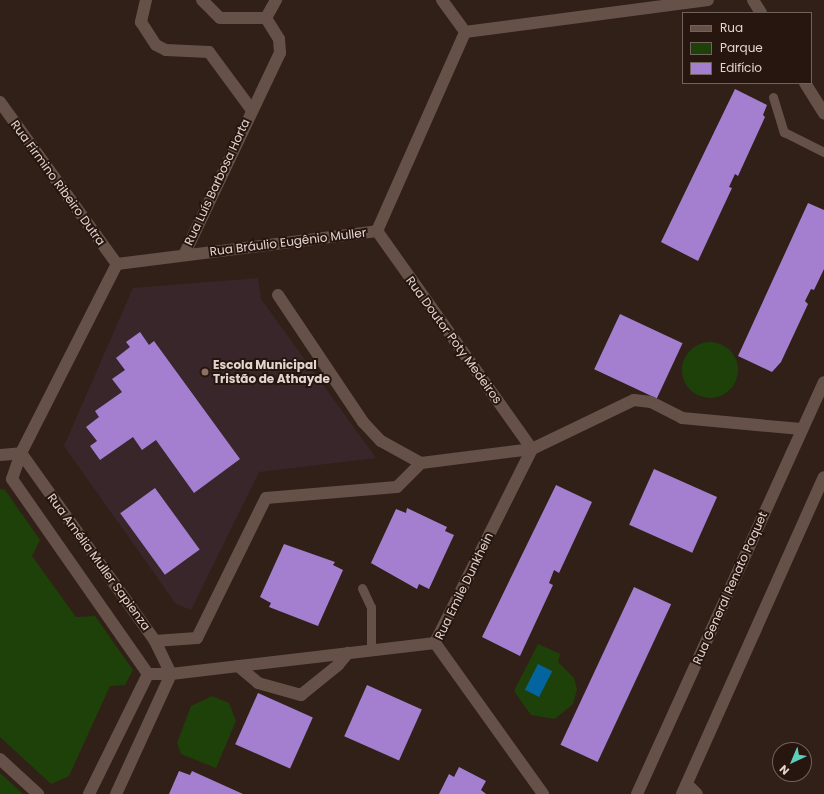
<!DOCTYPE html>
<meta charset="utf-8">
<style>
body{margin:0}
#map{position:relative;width:824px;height:794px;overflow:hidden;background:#312018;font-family:Poppins,sans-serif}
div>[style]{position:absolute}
.education>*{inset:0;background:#39262b}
.green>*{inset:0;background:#1d4108}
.round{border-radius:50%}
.water>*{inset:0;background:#0464a0;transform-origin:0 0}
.building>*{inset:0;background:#a47fd0;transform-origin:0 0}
.lane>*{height:9px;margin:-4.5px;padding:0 4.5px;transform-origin:4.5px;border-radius:4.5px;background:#655148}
.street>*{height:12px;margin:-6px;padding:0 6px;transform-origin:6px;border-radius:6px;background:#655148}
.dots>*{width:11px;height:11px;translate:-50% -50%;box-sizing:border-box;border:2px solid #27160f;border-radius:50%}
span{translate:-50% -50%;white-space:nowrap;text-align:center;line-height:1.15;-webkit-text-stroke:4px #27160f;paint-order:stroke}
.street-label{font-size:12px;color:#e2d5d0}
.poi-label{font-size:12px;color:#e2d5d0;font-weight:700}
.left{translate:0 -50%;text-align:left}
.legend{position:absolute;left:682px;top:12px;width:130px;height:72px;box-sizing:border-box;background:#27160f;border:1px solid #72625c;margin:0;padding:5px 7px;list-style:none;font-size:12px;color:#e2d5d0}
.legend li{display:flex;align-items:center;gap:8px;height:20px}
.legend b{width:20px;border:1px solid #72625c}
.north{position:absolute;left:772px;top:742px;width:40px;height:40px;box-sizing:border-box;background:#27160f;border:1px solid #72625c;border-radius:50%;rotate:224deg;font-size:11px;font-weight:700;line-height:16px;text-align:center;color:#e2d5d0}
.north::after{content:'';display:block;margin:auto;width:14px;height:18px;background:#5ccebb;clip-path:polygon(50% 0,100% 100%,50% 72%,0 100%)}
</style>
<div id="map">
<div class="education">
<i style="clip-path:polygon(258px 278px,261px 299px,376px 458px,259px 472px,191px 610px,176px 604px,64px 446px,133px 288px)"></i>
</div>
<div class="green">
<i class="round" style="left:682px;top:342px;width:56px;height:56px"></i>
<i style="clip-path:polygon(0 489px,5px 490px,40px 540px,32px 556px,76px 617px,95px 616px,133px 670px,125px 685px,110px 686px,69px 776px,51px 784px,0 737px)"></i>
<i style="clip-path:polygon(538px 644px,560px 654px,558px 662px,574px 678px,577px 689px,573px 704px,555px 719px,531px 715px,514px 691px)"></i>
<i style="clip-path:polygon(212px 696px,229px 703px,236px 721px,216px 768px,181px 754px,177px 743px,191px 706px)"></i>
<i style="clip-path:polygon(0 773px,23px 794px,0 794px)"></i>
</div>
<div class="water">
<i style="left:538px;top:664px;width:16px;height:29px;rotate:27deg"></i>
</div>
<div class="building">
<i style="clip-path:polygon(735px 89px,767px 105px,763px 115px,765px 117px,738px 176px,735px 174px,729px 187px,732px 188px,698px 261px,661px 242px)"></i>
<i style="clip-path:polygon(808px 203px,824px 210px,824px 269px,814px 290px,811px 289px,805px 301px,808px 304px,781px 362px,772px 372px,738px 356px)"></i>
<i style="left:620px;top:314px;width:69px;height:61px;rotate:25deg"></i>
<i style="clip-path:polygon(140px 332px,149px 345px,154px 341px,240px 459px,194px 493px,156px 440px,142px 450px,133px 437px,100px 460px,90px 446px,97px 441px,86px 427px,99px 417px,95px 411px,122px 392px,112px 379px,125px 370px,116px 358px,130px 347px,126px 342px)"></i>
<i style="left:654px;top:469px;width:69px;height:61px;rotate:24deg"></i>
<i style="clip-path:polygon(556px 485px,592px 502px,559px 573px,554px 570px,549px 583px,553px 585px,520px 656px,482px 637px)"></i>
<i style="left:155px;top:488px;width:76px;height:43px;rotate:54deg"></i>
<i style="clip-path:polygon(407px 508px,447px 527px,445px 531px,454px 535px,429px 589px,419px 584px,417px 589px,371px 563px,396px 509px,406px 513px)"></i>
<i style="clip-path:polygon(284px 544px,335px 562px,333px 565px,343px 570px,318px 626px,269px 607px,271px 603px,260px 597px)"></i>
<i style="left:634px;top:587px;width:41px;height:174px;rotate:25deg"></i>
<i style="left:367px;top:685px;width:60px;height:56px;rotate:24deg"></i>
<i style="left:258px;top:693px;width:60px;height:56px;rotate:24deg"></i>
<i style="clip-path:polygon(459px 767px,486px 781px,481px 790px,486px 794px,439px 794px,449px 774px,454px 777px)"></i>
<i style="clip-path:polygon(179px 771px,190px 775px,192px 771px,243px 794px,169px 794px)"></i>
</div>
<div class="lane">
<i style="left:773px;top:97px;width:37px;rotate:73deg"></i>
<i style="left:784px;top:132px;width:45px;rotate:26.6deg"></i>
<i style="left:362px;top:588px;width:21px;rotate:65deg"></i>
<i style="left:371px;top:607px;width:43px;rotate:90deg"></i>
</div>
<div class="street">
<i style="left:146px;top:0;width:23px;rotate:103deg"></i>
<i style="left:141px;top:22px;width:27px;rotate:57deg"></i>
<i style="left:156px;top:45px;width:11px;rotate:27deg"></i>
<i style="left:166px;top:50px;width:43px;rotate:2.7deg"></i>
<i style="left:209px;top:52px;width:71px;rotate:53.6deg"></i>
<i style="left:202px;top:0;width:25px;rotate:45deg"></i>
<i style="left:220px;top:18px;width:46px"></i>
<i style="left:442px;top:0;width:39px;rotate:54deg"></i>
<i style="left:753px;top:0;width:15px;rotate:58deg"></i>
<i style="left:266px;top:18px;width:21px;rotate:-61deg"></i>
<i style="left:805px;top:83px;width:36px;rotate:58deg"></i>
<i style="left:0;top:102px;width:200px;rotate:54.2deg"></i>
<i style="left:377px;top:231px;width:267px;rotate:54.6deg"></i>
<i style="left:184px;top:255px;width:224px;rotate:-64.6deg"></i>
<i style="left:280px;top:53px;width:14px;rotate:-94deg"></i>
<i style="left:279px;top:39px;width:25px;rotate:-122deg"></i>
<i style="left:278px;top:295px;width:153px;rotate:56.2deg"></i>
<i style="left:363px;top:422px;width:26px;rotate:47deg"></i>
<i style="left:381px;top:441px;width:46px;rotate:28.8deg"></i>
<i style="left:532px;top:449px;width:217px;rotate:116.6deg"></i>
<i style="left:435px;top:643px;width:186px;rotate:54.4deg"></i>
<i style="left:0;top:455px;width:21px;rotate:-5deg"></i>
<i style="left:21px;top:453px;width:231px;rotate:54.5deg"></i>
<i style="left:155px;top:641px;width:37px;rotate:64deg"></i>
<i style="left:171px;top:674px;width:132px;rotate:114.6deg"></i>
<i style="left:12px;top:479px;width:28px;rotate:-71deg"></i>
<i style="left:21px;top:453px;width:212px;rotate:-63.1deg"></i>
<i style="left:117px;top:264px;width:262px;rotate:-7.2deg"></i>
<i style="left:377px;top:231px;width:218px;rotate:-66.1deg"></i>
<i style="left:465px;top:32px;width:245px;rotate:-7.5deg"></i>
<i style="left:12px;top:479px;width:238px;rotate:55.1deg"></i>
<i style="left:155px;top:641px;width:42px;rotate:-4.1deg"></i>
<i style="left:197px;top:638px;width:156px;rotate:-63.8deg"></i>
<i style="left:266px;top:498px;width:131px;rotate:-4.8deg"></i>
<i style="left:397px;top:487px;width:34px;rotate:-45deg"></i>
<i style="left:421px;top:463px;width:112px;rotate:-7.2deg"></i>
<i style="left:532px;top:449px;width:113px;rotate:-25.7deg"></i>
<i style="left:634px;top:400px;width:17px;rotate:7deg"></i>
<i style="left:651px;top:402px;width:35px;rotate:27deg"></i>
<i style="left:682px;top:418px;width:120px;rotate:5.3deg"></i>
<i style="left:238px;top:666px;width:26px;rotate:40deg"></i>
<i style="left:258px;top:683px;width:45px;rotate:15.6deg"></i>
<i style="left:301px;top:695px;width:48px;rotate:-39deg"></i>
<i style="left:338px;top:665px;width:16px;rotate:-50deg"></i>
<i style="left:148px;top:674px;width:23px"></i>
<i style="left:171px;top:674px;width:266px;rotate:-6.7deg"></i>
<i style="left:0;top:759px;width:52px;rotate:42.6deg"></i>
<i style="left:687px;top:784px;width:14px;rotate:45deg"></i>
<i style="left:89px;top:794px;width:134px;rotate:-63.8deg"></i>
<i style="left:637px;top:794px;width:452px;rotate:-65.6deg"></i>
<i style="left:682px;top:794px;width:347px;rotate:-65.9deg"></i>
</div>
<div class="dots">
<i style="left:205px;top:372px;background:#8d6e63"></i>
</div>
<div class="street-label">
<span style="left:217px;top:182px;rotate:-65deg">Rua Luís Barbosa Horta</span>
<span style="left:58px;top:183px;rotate:54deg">Rua Firmino Ribeiro Dutra</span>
<span style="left:288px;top:242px;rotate:-7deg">Rua Bráulio Eugênio Muller</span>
<span style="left:454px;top:340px;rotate:54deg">Rua Doutor Poty Medeiros</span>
<span style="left:99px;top:562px;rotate:54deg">Rua Amélia Muller Sapienza</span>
<span style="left:464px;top:586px;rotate:-64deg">Rua Emile Dunkhein</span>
<span style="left:730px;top:588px;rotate:-66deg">Rua General Renato Paquet</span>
</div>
<div class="poi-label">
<span class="left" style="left:213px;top:372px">Escola Municipal<br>Tristão de Athayde</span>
</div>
<ul class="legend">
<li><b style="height:5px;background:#655148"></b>Rua</li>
<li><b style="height:11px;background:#1d4108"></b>Parque</li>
<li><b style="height:11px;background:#a47fd0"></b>Edifício</li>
</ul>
<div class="north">N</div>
</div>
